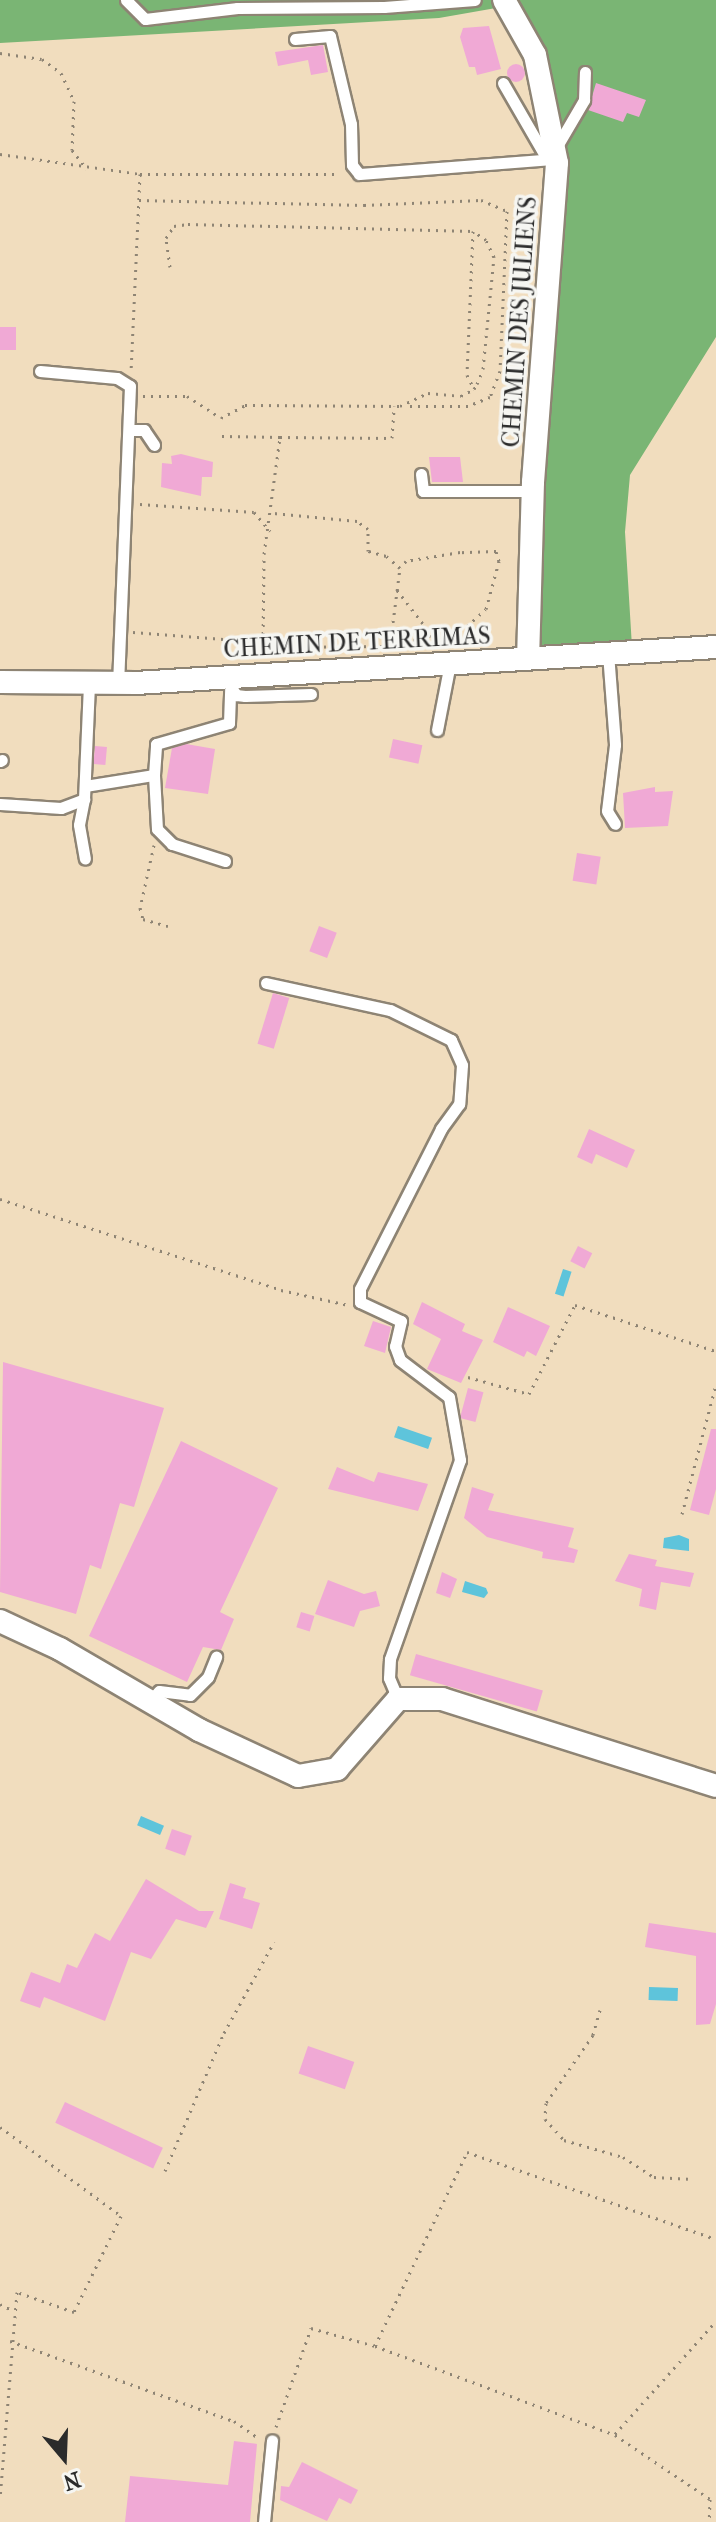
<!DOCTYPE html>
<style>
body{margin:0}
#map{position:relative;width:716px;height:2522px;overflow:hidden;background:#f1ddbe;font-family:"IM FELL French Canon",serif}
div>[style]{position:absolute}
.forest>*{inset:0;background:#7ab574}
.water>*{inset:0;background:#5ec4db;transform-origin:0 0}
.building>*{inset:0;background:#f0a9d5;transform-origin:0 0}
.round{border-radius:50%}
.path>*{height:3px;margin-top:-1.5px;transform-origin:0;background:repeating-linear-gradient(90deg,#8e8474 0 2px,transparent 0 8px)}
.roads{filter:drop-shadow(2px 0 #8e8474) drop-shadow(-2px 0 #8e8474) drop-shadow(0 2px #8e8474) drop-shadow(0 -2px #8e8474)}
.lane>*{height:11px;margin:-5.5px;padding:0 5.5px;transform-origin:5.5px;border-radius:5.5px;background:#fff}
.street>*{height:22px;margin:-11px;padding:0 11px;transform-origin:11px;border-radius:11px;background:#fff}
span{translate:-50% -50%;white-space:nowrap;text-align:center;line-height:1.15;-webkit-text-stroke:7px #f6f6f2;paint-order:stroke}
.street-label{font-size:24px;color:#2b2b2b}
.north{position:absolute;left:24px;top:2418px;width:80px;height:80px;-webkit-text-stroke:6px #f6f6f2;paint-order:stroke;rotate:161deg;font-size:22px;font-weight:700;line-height:32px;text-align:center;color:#2b2b2b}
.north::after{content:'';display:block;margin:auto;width:28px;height:36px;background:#2b2b2b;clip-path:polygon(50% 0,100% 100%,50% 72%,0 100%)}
</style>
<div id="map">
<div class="forest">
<i style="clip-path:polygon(0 0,493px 0,496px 8px,439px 18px,0 43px)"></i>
<i style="clip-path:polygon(517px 0,716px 0,716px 337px,630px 475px,625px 532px,632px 647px,532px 652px,563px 201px,541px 57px)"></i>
</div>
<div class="water">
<i style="left:563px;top:1269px;width:9px;height:26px;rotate:18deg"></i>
<i style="left:398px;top:1426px;width:36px;height:12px;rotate:19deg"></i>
<i style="clip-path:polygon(679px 1535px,689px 1539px,689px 1551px,663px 1548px,664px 1538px)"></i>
<i style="clip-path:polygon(465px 1581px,486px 1588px,488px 1593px,484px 1598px,462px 1592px)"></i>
<i style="left:141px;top:1816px;width:25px;height:10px;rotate:23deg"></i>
<i style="left:649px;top:1987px;width:29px;height:13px;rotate:2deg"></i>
</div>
<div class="building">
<i style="clip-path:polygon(489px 26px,501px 69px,477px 75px,475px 67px,469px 67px,460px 37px,463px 28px)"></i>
<i style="clip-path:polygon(323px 45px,328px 72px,311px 75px,308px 60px,278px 66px,275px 52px)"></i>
<i class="round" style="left:507px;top:64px;width:18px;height:18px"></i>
<i style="clip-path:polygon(596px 83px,646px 100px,639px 117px,627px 113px,623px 122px,588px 110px)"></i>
<i style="left:0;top:327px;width:16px;height:23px"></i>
<i style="clip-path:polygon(181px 454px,213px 462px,212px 477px,202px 477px,201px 496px,161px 487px,162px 463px,172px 464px,171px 456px)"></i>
<i style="clip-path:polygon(429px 457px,460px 457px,463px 482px,432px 482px)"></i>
<i style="left:393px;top:739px;width:30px;height:19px;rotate:12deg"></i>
<i style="clip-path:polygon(186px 744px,215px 749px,208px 794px,165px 788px,172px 748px)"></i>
<i style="left:95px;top:746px;width:12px;height:18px;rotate:5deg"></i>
<i style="clip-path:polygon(655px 787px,655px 792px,673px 791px,668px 826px,625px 828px,623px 793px)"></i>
<i style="left:577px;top:853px;width:24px;height:28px;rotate:9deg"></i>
<i style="left:319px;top:926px;width:19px;height:27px;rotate:21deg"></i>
<i style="left:273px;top:993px;width:17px;height:53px;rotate:17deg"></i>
<i style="clip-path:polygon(589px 1129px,635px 1150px,627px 1168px,596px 1154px,592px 1164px,577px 1157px)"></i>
<i style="left:578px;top:1246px;width:16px;height:17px;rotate:27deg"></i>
<i style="clip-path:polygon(422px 1302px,465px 1324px,462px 1331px,483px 1340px,461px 1383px,427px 1369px,441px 1339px,413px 1324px)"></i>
<i style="clip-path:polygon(508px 1307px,550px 1326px,536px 1356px,527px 1351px,524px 1357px,493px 1342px)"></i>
<i style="clip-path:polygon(373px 1321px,391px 1327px,385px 1353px,364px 1346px)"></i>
<i style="clip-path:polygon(3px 1362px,164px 1408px,134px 1507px,120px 1503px,101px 1569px,90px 1565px,76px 1614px,0 1592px)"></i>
<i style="left:468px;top:1388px;width:16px;height:31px;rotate:15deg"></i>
<i style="clip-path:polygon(711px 1429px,716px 1429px,716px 1489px,709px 1515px,690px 1510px)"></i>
<i style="clip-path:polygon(181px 1441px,278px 1488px,220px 1612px,234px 1619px,221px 1650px,203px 1647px,187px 1682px,89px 1636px)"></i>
<i style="clip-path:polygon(337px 1467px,374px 1482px,378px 1472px,428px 1484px,418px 1511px,328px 1489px)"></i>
<i style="clip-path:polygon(472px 1487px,494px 1494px,488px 1510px,574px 1528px,568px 1547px,578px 1550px,574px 1563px,542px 1558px,543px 1552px,487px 1537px,464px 1518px)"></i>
<i style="clip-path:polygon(629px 1554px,657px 1560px,655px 1566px,694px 1573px,690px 1587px,661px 1582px,656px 1610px,639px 1606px,642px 1589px,615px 1581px)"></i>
<i style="clip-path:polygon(442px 1572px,457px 1579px,450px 1598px,436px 1593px)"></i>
<i style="clip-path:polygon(328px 1580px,364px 1594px,376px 1591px,380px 1606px,360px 1611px,354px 1627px,315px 1614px)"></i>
<i style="left:301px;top:1612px;width:14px;height:16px;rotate:17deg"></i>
<i style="left:416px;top:1654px;width:132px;height:22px;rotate:16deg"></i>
<i style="left:172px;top:1829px;width:21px;height:21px;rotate:19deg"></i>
<i style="clip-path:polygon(146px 1879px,199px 1911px,214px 1911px,206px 1928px,176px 1919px,151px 1959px,131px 1952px,105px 2021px,44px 1997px,40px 2008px,20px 2001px,31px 1972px,60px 1983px,67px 1964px,77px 1968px,95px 1933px,110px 1941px)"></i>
<i style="clip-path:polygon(230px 1883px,246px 1888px,243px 1898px,260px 1903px,252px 1929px,219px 1919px)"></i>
<i style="clip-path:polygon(649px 1923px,716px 1933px,716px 2004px,710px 2024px,696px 2025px,696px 1956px,645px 1947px)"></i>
<i style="left:308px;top:2046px;width:49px;height:29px;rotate:19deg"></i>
<i style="left:65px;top:2102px;width:108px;height:23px;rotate:25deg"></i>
<i style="clip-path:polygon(234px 2441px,257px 2444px,250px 2522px,125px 2522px,130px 2476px,228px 2485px)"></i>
<i style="clip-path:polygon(302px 2462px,358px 2490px,351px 2504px,339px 2498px,327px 2521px,280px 2500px,281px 2486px,289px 2487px)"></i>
</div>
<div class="path">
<i style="left:0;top:53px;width:42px;rotate:8.1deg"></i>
<i style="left:42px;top:59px;width:24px;rotate:36deg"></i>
<i style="left:61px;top:73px;width:31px;rotate:65deg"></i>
<i style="left:74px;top:101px;width:49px;rotate:92.3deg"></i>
<i style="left:72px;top:150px;width:24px;rotate:52deg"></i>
<i style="left:0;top:154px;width:141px;rotate:8.1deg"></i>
<i style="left:140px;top:174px;width:196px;rotate:92.6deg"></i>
<i style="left:140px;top:174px;width:200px"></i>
<i style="left:139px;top:200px;width:225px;rotate:1.3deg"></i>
<i style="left:364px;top:205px;width:117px;rotate:-2.4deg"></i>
<i style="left:481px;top:200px;width:28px;rotate:23deg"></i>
<i style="left:507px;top:211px;width:160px;rotate:92.5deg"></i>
<i style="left:500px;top:371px;width:28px;rotate:111deg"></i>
<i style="left:490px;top:397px;width:24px;rotate:158deg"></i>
<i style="left:468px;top:406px;width:64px;rotate:180deg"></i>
<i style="left:170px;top:267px;width:29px;rotate:-98deg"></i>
<i style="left:166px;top:238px;width:14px;rotate:-56deg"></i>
<i style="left:174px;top:226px;width:14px;rotate:-8deg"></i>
<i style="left:188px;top:224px;width:285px;rotate:1.4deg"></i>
<i style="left:143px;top:396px;width:44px"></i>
<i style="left:187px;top:396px;width:40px;rotate:32.9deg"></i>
<i style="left:221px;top:418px;width:27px;rotate:-28deg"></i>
<i style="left:245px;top:405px;width:155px;rotate:0.4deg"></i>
<i style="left:400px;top:406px;width:31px;rotate:-25deg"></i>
<i style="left:428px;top:393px;width:33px;rotate:5deg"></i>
<i style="left:461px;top:396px;width:15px;rotate:-28deg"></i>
<i style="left:474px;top:389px;width:6px;rotate:-59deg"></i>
<i style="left:477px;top:384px;width:16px;rotate:-68deg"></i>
<i style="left:483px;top:369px;width:113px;rotate:-84.4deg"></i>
<i style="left:494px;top:257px;width:19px;rotate:-115deg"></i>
<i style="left:486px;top:240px;width:16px;rotate:-145deg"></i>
<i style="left:473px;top:231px;width:144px;rotate:92.4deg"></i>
<i style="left:467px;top:375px;width:16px;rotate:63deg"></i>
<i style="left:280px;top:437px;width:112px;rotate:0.5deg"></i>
<i style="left:392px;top:438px;width:32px;rotate:-86deg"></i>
<i style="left:140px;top:504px;width:114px;rotate:4deg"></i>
<i style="left:254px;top:512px;width:25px;rotate:50deg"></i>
<i style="left:397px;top:590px;width:56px;rotate:52.3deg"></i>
<i style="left:133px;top:632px;width:130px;rotate:4.4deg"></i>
<i style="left:263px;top:642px;width:88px;rotate:-89.3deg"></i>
<i style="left:264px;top:554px;width:118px;rotate:-82.2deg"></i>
<i style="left:280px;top:437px;width:59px;rotate:-179deg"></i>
<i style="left:263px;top:642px;width:14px;rotate:21deg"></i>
<i style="left:276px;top:647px;width:114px;rotate:-0.5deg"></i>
<i style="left:390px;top:646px;width:79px;rotate:-82.7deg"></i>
<i style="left:400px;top:568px;width:18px;rotate:-139deg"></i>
<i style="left:386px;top:556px;width:19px;rotate:-164deg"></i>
<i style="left:368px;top:551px;width:22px;rotate:-90deg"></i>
<i style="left:368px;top:529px;width:14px;rotate:-144deg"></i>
<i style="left:357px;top:521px;width:84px;rotate:-174.6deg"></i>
<i style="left:390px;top:646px;width:80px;rotate:-14.6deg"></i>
<i style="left:467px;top:626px;width:25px;rotate:-42deg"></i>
<i style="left:486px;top:609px;width:50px;rotate:-74.8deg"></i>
<i style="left:499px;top:561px;width:10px;rotate:-107deg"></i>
<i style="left:496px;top:551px;width:36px;rotate:178deg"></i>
<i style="left:460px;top:552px;width:55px;rotate:170.5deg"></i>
<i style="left:406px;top:561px;width:8px;rotate:130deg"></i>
<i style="left:154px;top:845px;width:65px;rotate:102.5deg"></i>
<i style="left:140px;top:908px;width:11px;rotate:75deg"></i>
<i style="left:143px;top:919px;width:26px;rotate:16deg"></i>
<i style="left:0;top:1199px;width:295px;rotate:17.9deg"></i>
<i style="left:281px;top:1290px;width:69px;rotate:12.6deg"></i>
<i style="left:468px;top:1377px;width:63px;rotate:15.6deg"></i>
<i style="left:529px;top:1394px;width:100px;rotate:-62.7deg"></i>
<i style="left:575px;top:1305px;width:148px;rotate:18.1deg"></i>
<i style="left:682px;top:1514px;width:134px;rotate:-75.3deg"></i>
<i style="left:600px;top:2010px;width:26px;rotate:106deg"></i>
<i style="left:593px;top:2035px;width:83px;rotate:124.7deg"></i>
<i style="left:546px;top:2103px;width:16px;rotate:94deg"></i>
<i style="left:545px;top:2119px;width:28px;rotate:48deg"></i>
<i style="left:564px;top:2140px;width:61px;rotate:16.1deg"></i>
<i style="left:623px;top:2157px;width:37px;rotate:33deg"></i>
<i style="left:654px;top:2177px;width:34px;rotate:3deg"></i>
<i style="left:0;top:2127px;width:150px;rotate:36.3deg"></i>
<i style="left:121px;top:2216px;width:107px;rotate:116.1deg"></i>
<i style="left:74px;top:2312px;width:60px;rotate:-160.7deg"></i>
<i style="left:17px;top:2292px;width:206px;rotate:94.7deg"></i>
<i style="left:165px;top:2171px;width:150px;rotate:-66.9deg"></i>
<i style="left:224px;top:2033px;width:104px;rotate:-61.2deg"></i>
<i style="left:0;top:2304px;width:13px;rotate:27deg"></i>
<i style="left:10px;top:2341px;width:238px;rotate:19.7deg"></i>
<i style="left:234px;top:2421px;width:29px;rotate:35deg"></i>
<i style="left:375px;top:2346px;width:215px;rotate:-64.6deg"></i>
<i style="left:467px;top:2152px;width:264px;rotate:19.3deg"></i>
<i style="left:276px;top:2427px;width:105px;rotate:-70.5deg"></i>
<i style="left:311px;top:2328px;width:66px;rotate:15.7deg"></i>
<i style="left:375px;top:2346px;width:256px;rotate:20.3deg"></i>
<i style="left:615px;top:2435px;width:115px;rotate:34deg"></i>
<i style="left:710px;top:2499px;width:23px;rotate:92deg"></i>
<i style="left:615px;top:2434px;width:152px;rotate:-48.2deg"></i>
</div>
<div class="roads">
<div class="lane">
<i style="left:126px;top:0;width:27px;rotate:45deg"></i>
<i style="left:145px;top:19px;width:93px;rotate:-6.8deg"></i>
<i style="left:237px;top:8px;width:147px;rotate:-0.4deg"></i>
<i style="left:384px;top:7px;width:91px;rotate:-4.4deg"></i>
<i style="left:295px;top:39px;width:35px;rotate:-5deg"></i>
<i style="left:330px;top:36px;width:90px;rotate:76.6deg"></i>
<i style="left:351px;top:124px;width:41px;rotate:88.6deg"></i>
<i style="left:352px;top:165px;width:11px;rotate:52deg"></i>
<i style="left:359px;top:174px;width:198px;rotate:-4.4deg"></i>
<i style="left:503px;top:83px;width:88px;rotate:59.9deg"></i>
<i style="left:556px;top:148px;width:56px;rotate:-59.7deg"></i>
<i style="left:584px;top:100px;width:28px;rotate:-88deg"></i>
<i style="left:40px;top:371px;width:77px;rotate:5.2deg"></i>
<i style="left:117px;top:378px;width:15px;rotate:32deg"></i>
<i style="left:130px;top:386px;width:297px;rotate:92.3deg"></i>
<i style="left:129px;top:430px;width:15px"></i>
<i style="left:144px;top:430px;width:18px;rotate:56deg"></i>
<i style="left:421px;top:474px;width:17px;rotate:83deg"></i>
<i style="left:423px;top:491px;width:110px"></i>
<i style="left:608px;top:653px;width:92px;rotate:85.6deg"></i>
<i style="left:615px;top:745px;width:66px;rotate:96.9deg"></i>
<i style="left:607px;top:811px;width:15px;rotate:58deg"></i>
<i style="left:230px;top:685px;width:12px;rotate:59deg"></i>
<i style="left:236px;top:695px;width:9px;rotate:6deg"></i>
<i style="left:245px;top:696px;width:66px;rotate:-1.7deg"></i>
<i style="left:437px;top:730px;width:68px;rotate:-79deg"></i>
<i style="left:0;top:761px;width:2px;rotate:-27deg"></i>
<i style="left:85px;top:786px;width:70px;rotate:-9.1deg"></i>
<i style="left:84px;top:799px;width:26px;rotate:101deg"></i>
<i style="left:79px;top:825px;width:34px;rotate:80deg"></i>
<i style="left:0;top:804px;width:61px;rotate:3.8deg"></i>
<i style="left:61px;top:808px;width:25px;rotate:-21deg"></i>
<i style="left:84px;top:799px;width:116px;rotate:-87.5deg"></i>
<i style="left:225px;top:861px;width:56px;rotate:-162.2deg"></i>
<i style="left:172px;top:844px;width:21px;rotate:-135deg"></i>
<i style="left:157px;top:829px;width:54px;rotate:-93.2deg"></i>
<i style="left:154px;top:775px;width:31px;rotate:-86deg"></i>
<i style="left:156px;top:744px;width:76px;rotate:-16deg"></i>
<i style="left:229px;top:723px;width:34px;rotate:-88deg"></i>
<i style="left:266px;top:983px;width:127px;rotate:12.3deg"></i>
<i style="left:390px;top:1010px;width:68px;rotate:26.2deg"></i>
<i style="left:451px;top:1040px;width:27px;rotate:66deg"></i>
<i style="left:462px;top:1065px;width:39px;rotate:94deg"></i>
<i style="left:459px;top:1104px;width:31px;rotate:126deg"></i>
<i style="left:441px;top:1129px;width:179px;rotate:116.9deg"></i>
<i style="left:360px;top:1289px;width:13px;rotate:90deg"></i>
<i style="left:360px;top:1302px;width:45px;rotate:24.9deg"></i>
<i style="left:401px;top:1321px;width:26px;rotate:103deg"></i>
<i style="left:395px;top:1346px;width:15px;rotate:70deg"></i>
<i style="left:400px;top:1360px;width:61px;rotate:37.1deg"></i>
<i style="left:449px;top:1397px;width:64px;rotate:80.1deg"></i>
<i style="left:460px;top:1460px;width:211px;rotate:109.4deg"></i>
<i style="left:390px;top:1659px;width:19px;rotate:93deg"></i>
<i style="left:389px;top:1678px;width:23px;rotate:67deg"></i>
<i style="left:150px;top:1701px;width:13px;rotate:-48deg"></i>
<i style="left:159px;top:1691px;width:31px;rotate:7deg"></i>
<i style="left:190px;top:1695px;width:25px;rotate:-45deg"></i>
<i style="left:208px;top:1677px;width:22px;rotate:-68deg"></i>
<i style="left:264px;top:2522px;width:82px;rotate:-84.4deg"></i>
</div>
<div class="street">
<i style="left:504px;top:0;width:63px;rotate:60.6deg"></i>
<i style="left:535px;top:55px;width:110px;rotate:78.5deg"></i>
<i style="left:557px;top:163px;width:320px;rotate:94.3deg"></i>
<i style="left:533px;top:482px;width:176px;rotate:91.6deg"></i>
<i style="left:0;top:682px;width:136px;rotate:0.4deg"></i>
<i style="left:136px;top:683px;width:581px;rotate:-3.55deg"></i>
<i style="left:0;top:1621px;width:66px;rotate:25deg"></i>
<i style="left:60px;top:1649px;width:161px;rotate:30.2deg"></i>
<i style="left:199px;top:1730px;width:109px;rotate:24.9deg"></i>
<i style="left:298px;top:1776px;width:40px;rotate:-10deg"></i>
<i style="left:337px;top:1769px;width:93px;rotate:-48.9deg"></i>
<i style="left:398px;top:1699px;width:44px"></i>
<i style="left:442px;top:1699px;width:287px;rotate:17.6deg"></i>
</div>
</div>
<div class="street-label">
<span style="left:520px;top:322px;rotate:-86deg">CHEMIN DES JULIENS</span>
<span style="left:357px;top:643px;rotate:-3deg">CHEMIN DE TERRIMAS</span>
</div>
<div class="north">N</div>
</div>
